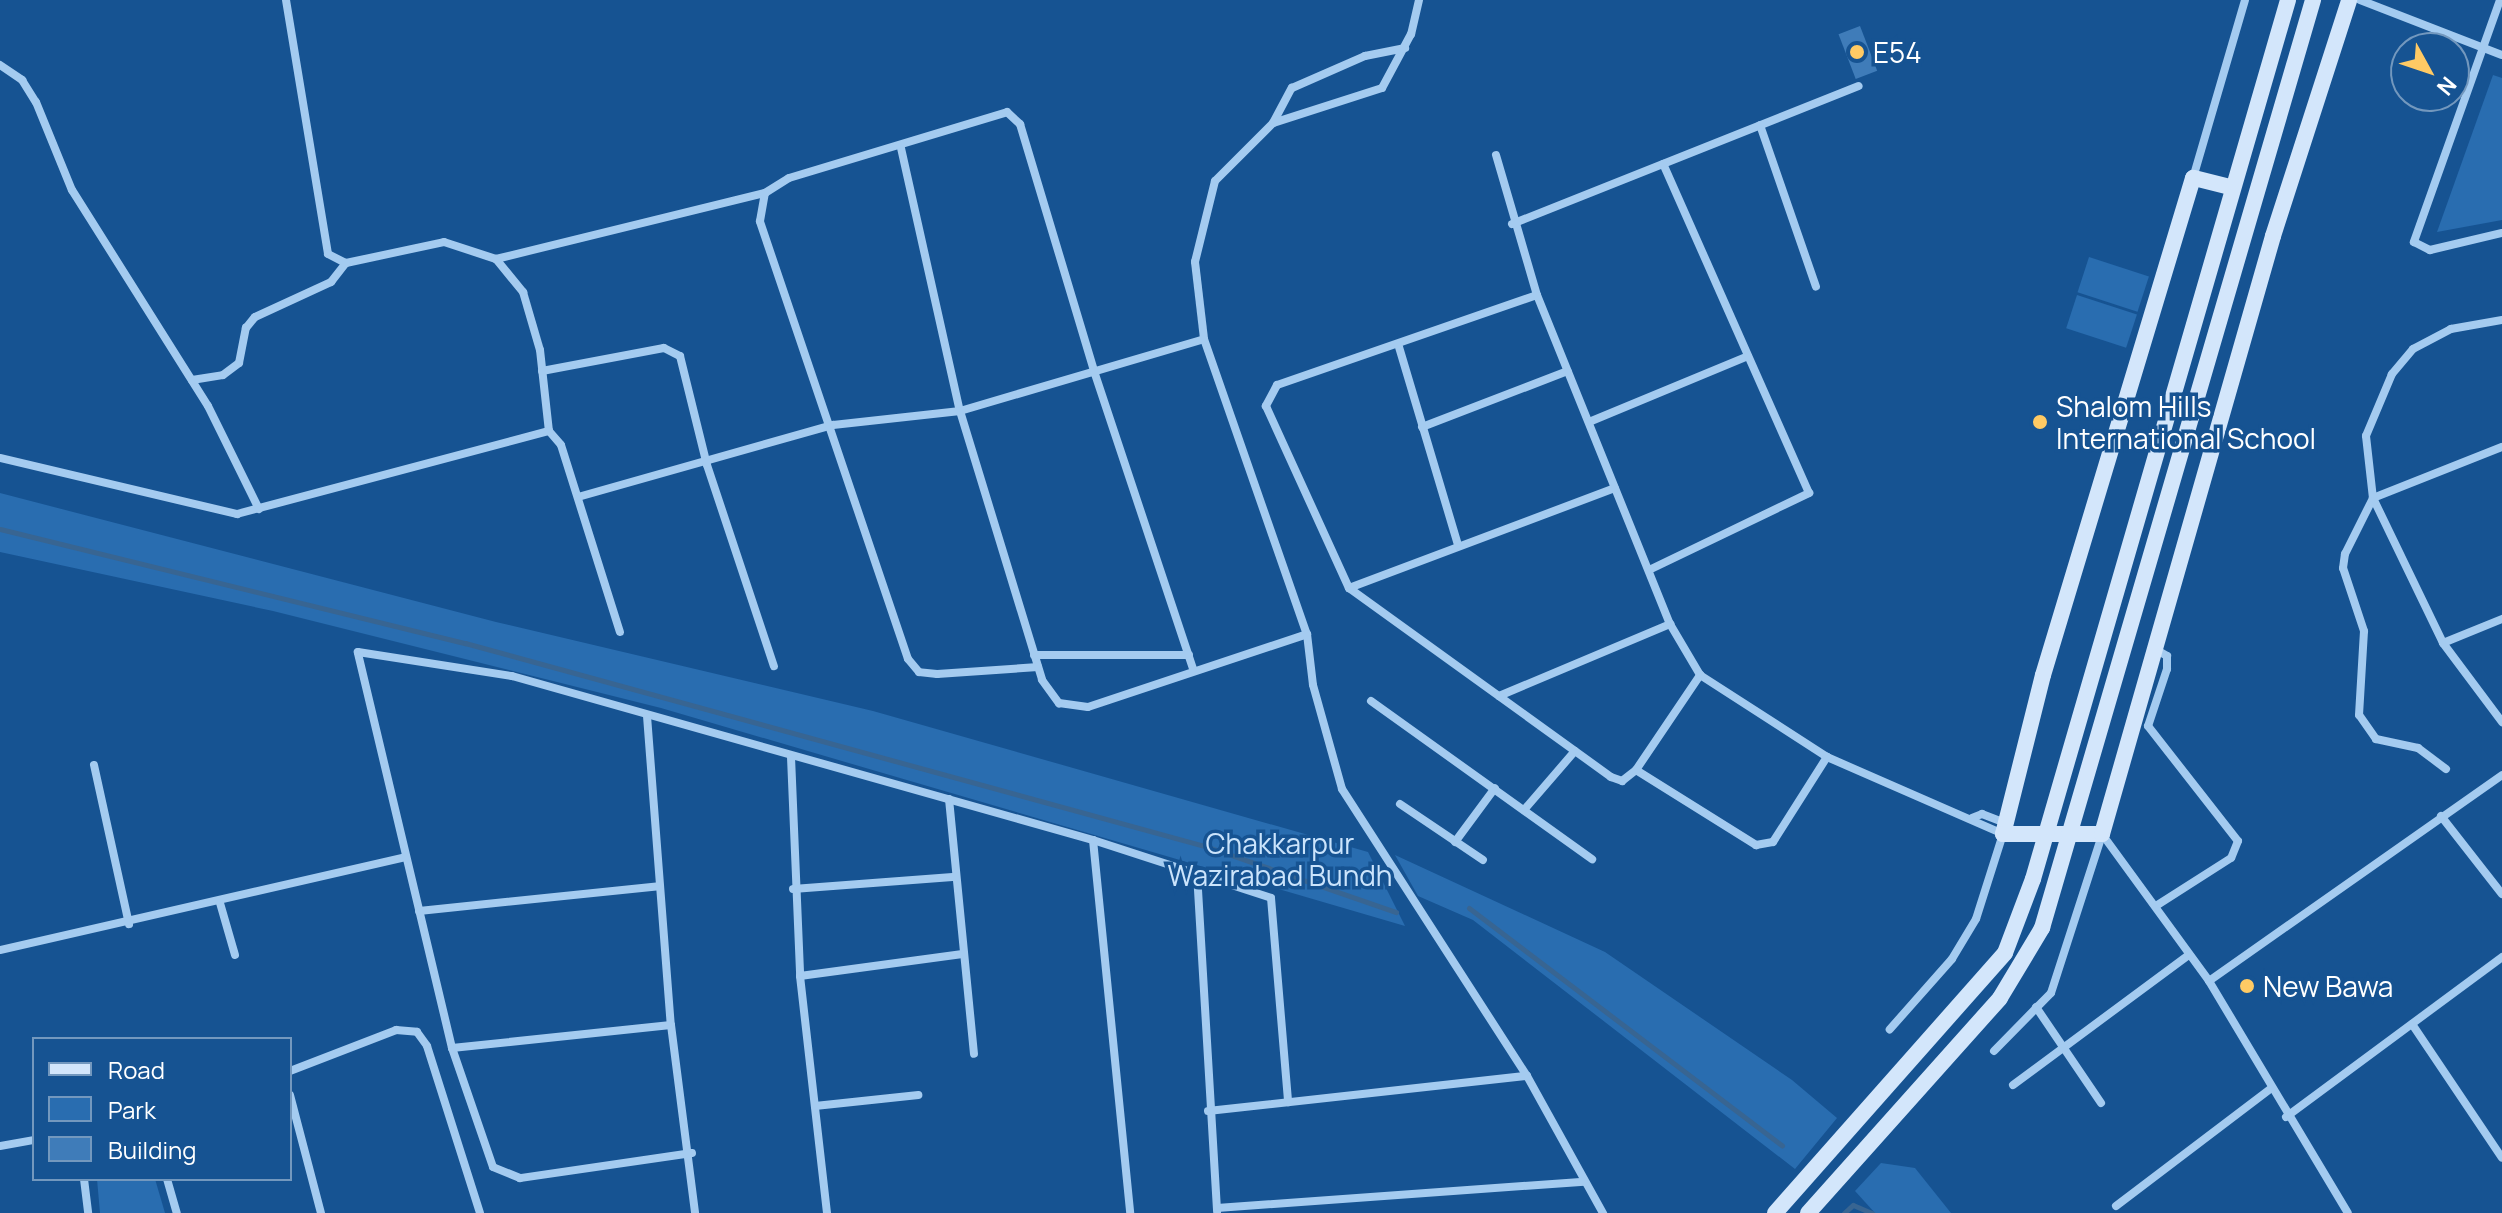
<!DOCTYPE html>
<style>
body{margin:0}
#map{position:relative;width:2502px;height:1213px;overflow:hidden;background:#165392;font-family:Manrope,sans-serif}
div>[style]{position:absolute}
.green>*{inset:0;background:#296db0;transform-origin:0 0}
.stream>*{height:5px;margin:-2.5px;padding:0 2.5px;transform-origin:2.5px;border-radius:2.5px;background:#386592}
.building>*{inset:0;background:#3f7cb9;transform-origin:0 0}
.street>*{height:8px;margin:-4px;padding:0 4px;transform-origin:4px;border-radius:4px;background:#a4cbf0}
.secondary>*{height:16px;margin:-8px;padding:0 8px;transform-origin:8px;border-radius:8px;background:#d3e6fb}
.dots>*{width:22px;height:22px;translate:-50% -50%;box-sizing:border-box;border:4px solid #165392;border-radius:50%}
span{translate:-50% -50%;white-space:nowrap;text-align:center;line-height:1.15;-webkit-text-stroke:7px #165392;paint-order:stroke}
.poi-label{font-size:28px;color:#fff}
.left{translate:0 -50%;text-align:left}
.park-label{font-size:28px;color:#cbe4fc}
.legend{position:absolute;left:32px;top:1037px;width:260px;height:144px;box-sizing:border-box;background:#165392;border:2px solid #7398be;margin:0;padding:10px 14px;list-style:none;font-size:24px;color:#fff}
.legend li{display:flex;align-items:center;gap:16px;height:40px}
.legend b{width:40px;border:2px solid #7398be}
.north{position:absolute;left:2390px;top:32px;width:80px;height:80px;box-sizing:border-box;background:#165392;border:2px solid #7398be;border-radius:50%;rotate:130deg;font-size:22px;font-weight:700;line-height:32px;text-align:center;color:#fff}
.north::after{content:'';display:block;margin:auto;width:28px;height:36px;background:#ffca64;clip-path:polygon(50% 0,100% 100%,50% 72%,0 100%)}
</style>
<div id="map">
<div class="green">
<i style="clip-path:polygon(2493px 75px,2502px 78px,2502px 220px,2437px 232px)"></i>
<i style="left:2089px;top:257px;width:63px;height:37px;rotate:18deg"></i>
<i style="left:2077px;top:295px;width:63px;height:35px;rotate:18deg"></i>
<i style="clip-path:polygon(0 493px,496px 622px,873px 711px,1368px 852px,1405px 926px,661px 708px,273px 611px,0 552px)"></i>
<i style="clip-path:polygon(1395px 855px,1605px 952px,1792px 1080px,1837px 1118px,1795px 1169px,1473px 920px,1418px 896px)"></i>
<i style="clip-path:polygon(1881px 1163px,1915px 1168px,1951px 1213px,1875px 1213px,1855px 1191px)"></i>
<i style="clip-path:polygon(97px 1179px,155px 1179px,165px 1213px,100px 1213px)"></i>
</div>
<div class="stream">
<i style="left:0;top:529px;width:479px;rotate:13.8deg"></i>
<i style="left:465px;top:643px;width:770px;rotate:15.35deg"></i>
<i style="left:1208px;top:847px;width:199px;rotate:19.1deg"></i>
<i style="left:1469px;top:908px;width:393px;rotate:37.2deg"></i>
<i style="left:1844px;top:1213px;width:12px;rotate:-42deg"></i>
<i style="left:1853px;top:1205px;width:21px;rotate:23deg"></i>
</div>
<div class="building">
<i style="left:1860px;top:26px;width:48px;height:23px;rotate:69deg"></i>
</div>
<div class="street">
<i style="left:286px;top:0;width:257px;rotate:80.6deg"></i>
<i style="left:328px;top:254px;width:20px;rotate:27deg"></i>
<i style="left:346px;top:263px;width:100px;rotate:-12.1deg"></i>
<i style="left:444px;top:242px;width:55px;rotate:18.1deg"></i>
<i style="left:496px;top:259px;width:43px;rotate:50.7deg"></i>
<i style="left:523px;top:292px;width:60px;rotate:73.7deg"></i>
<i style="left:540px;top:350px;width:81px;rotate:83.7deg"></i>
<i style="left:1419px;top:0;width:35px;rotate:103deg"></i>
<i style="left:1411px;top:34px;width:61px;rotate:118.2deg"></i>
<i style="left:1382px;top:88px;width:114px;rotate:162.2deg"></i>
<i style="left:1273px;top:123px;width:82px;rotate:135deg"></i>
<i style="left:1215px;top:181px;width:83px;rotate:103.9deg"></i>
<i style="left:1195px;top:262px;width:78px;rotate:83.3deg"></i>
<i style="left:1204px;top:339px;width:312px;rotate:70.8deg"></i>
<i style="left:1307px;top:634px;width:51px;rotate:83.3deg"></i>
<i style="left:1313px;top:685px;width:108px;rotate:74.4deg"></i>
<i style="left:1342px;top:789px;width:341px;rotate:57.2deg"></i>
<i style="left:1527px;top:1076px;width:157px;rotate:61deg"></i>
<i style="left:2360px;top:0;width:152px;rotate:21.2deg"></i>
<i style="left:2500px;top:0;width:257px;rotate:109.6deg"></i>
<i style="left:2414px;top:242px;width:18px;rotate:27deg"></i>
<i style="left:2430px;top:250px;width:74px;rotate:-13.3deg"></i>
<i style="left:0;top:65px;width:27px;rotate:34deg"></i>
<i style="left:22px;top:80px;width:26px;rotate:58deg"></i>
<i style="left:36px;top:102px;width:95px;rotate:67.8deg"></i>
<i style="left:72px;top:190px;width:255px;rotate:57.8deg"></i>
<i style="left:208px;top:406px;width:115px;rotate:63.7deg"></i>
<i style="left:1273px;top:123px;width:40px;rotate:-62deg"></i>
<i style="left:1292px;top:88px;width:80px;rotate:-23.7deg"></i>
<i style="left:1365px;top:56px;width:41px;rotate:-11.3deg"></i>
<i style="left:1760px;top:125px;width:171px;rotate:70.9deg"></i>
<i style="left:901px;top:148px;width:270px;rotate:77.4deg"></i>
<i style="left:960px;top:411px;width:281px;rotate:73deg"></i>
<i style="left:1042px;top:680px;width:29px;rotate:54deg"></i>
<i style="left:1059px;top:703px;width:29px;rotate:8deg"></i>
<i style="left:1088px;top:707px;width:231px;rotate:-18.4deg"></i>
<i style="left:1496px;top:155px;width:146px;rotate:73.7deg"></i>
<i style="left:1537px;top:295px;width:355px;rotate:68deg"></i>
<i style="left:1670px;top:624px;width:59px;rotate:59.5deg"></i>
<i style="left:1700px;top:675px;width:151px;rotate:32.8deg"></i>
<i style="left:1827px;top:757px;width:192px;rotate:23.6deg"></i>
<i style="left:2003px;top:834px;width:89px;rotate:107.6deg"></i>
<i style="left:1976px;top:919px;width:47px;rotate:121deg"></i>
<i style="left:1952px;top:959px;width:94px;rotate:131.5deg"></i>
<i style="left:2193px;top:178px;width:185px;rotate:-73.7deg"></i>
<i style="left:1512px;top:224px;width:373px;rotate:-21.7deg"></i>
<i style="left:496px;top:259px;width:277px;rotate:-13.8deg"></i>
<i style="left:1537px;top:295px;width:275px;rotate:160.9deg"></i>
<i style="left:1277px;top:385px;width:24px;rotate:118deg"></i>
<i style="left:1266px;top:406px;width:200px;rotate:65.5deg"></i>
<i style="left:1349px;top:588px;width:323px;rotate:35.8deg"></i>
<i style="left:1611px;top:777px;width:12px;rotate:20deg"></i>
<i style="left:1622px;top:781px;width:18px;rotate:-38deg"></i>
<i style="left:1636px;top:770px;width:115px;rotate:-56deg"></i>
<i style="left:2502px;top:320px;width:52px;rotate:170deg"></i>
<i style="left:2451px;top:329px;width:43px;rotate:152.2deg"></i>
<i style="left:2413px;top:349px;width:33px;rotate:130deg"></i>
<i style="left:2392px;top:374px;width:67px;rotate:112.8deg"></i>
<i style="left:2366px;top:436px;width:62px;rotate:83.6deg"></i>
<i style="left:2373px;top:498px;width:161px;rotate:64.2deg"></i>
<i style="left:2443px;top:643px;width:99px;rotate:53.2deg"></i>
<i style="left:1399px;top:347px;width:207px;rotate:73.4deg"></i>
<i style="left:542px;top:371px;width:124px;rotate:-10.7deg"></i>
<i style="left:664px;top:348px;width:18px;rotate:27deg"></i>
<i style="left:680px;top:356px;width:112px;rotate:76.1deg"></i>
<i style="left:707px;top:465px;width:212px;rotate:71.6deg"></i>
<i style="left:192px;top:380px;width:31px;rotate:-9deg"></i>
<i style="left:223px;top:375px;width:20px;rotate:-37deg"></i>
<i style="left:239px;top:363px;width:36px;rotate:-79deg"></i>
<i style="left:246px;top:328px;width:14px;rotate:-51deg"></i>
<i style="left:255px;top:317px;width:84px;rotate:-24.7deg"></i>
<i style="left:331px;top:282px;width:24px;rotate:-52deg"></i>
<i style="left:1589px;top:422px;width:172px;rotate:-22.5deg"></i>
<i style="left:1422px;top:427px;width:156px;rotate:-21deg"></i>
<i style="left:0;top:458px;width:244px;rotate:13.3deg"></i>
<i style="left:237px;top:514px;width:323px;rotate:-14.9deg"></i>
<i style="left:549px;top:431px;width:18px;rotate:49deg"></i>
<i style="left:561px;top:445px;width:196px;rotate:72.5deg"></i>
<i style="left:578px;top:497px;width:265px;rotate:-15.8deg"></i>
<i style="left:833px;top:425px;width:128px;rotate:-6.3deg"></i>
<i style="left:960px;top:411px;width:254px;rotate:-16.4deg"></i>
<i style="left:1649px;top:570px;width:178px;rotate:-25.7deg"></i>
<i style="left:1809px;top:493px;width:360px;rotate:-113.9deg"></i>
<i style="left:1349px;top:588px;width:284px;rotate:-20.6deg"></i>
<i style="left:2443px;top:643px;width:64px;rotate:-22.1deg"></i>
<i style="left:2155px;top:649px;width:14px;rotate:30deg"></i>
<i style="left:2167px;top:656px;width:13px;rotate:90deg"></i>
<i style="left:2167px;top:669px;width:60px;rotate:108.4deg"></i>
<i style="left:2148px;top:726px;width:146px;rotate:52deg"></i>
<i style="left:2238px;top:841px;width:18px;rotate:112deg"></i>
<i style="left:2231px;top:858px;width:89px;rotate:147.4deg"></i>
<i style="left:1034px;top:655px;width:155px"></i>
<i style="left:1038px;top:667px;width:101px;rotate:176deg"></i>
<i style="left:937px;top:674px;width:18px;rotate:-174deg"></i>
<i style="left:919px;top:672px;width:17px;rotate:-130deg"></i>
<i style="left:908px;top:659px;width:462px;rotate:-108.7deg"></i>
<i style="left:760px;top:221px;width:28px;rotate:-80deg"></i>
<i style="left:765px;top:193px;width:28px;rotate:-32deg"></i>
<i style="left:789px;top:178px;width:228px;rotate:-16.8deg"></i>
<i style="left:1007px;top:112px;width:18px;rotate:43deg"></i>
<i style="left:1020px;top:124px;width:261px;rotate:73.3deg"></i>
<i style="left:1095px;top:374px;width:310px;rotate:71.6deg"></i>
<i style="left:1499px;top:696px;width:186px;rotate:-22.8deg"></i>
<i style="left:1371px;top:701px;width:272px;rotate:35.6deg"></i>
<i style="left:647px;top:716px;width:310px;rotate:85.6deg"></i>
<i style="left:671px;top:1025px;width:190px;rotate:82.7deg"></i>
<i style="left:791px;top:757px;width:219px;rotate:87.6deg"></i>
<i style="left:800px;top:976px;width:239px;rotate:83.5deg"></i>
<i style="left:94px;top:765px;width:163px;rotate:77.6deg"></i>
<i style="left:2446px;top:769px;width:35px;rotate:-143deg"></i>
<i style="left:2418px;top:748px;width:43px;rotate:-167.9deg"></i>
<i style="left:2376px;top:739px;width:29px;rotate:-125deg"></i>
<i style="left:2359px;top:715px;width:84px;rotate:-86.6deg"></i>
<i style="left:2364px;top:631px;width:66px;rotate:-108.4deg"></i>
<i style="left:2343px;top:568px;width:14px;rotate:-82deg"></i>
<i style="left:2345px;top:554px;width:63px;rotate:-63.4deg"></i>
<i style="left:2373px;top:498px;width:139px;rotate:-21.6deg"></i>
<i style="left:1636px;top:770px;width:142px;rotate:32deg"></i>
<i style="left:1756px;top:845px;width:17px;rotate:-10deg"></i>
<i style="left:1773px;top:842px;width:101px;rotate:-57.6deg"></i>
<i style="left:949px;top:799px;width:256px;rotate:84.4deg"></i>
<i style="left:1400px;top:804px;width:100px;rotate:34deg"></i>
<i style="left:1524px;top:810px;width:78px;rotate:-49.2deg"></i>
<i style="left:2441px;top:816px;width:99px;rotate:52deg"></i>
<i style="left:1972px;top:818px;width:11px;rotate:-22deg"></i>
<i style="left:1982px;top:814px;width:25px;rotate:21deg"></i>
<i style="left:2102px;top:834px;width:182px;rotate:53.9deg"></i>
<i style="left:2209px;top:981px;width:270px;rotate:59.1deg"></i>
<i style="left:1093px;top:840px;width:375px;rotate:84.3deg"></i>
<i style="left:1455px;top:842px;width:67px;rotate:-53.5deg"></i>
<i style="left:1197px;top:873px;width:339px;rotate:86.6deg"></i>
<i style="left:793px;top:889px;width:160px;rotate:-4.3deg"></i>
<i style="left:220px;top:903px;width:54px;rotate:73.9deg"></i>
<i style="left:419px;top:911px;width:241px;rotate:-5.9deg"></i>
<i style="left:0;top:950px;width:416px;rotate:-12.9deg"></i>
<i style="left:800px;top:976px;width:164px;rotate:-7.7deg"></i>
<i style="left:2209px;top:981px;width:358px;rotate:-35.1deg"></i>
<i style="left:2036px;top:1007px;width:116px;rotate:55.9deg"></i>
<i style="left:2412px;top:1024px;width:161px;rotate:56.1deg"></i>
<i style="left:452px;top:1048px;width:220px;rotate:-6deg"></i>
<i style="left:1994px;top:1051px;width:81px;rotate:-45.5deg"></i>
<i style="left:2051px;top:993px;width:166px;rotate:-72.1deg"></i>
<i style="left:290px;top:1071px;width:114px;rotate:-21.1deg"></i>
<i style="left:396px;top:1030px;width:21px;rotate:5deg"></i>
<i style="left:417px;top:1032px;width:17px;rotate:54deg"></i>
<i style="left:427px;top:1046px;width:175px;rotate:72.4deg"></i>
<i style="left:2013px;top:1085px;width:219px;rotate:-36.5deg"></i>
<i style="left:290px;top:1095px;width:122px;rotate:75.3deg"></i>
<i style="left:815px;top:1106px;width:104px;rotate:-6.1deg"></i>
<i style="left:1208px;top:1111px;width:321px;rotate:-6.3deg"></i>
<i style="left:2286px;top:1117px;width:269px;rotate:-36.5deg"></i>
<i style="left:0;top:1146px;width:35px;rotate:-10deg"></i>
<i style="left:692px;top:1153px;width:174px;rotate:171.7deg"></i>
<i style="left:520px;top:1178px;width:29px;rotate:-158deg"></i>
<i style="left:493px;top:1167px;width:126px;rotate:-109deg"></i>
<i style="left:452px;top:1048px;width:407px;rotate:-103.4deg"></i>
<i style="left:358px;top:652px;width:156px;rotate:8.9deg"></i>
<i style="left:512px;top:676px;width:604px;rotate:15.76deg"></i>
<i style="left:1093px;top:840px;width:187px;rotate:18deg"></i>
<i style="left:1271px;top:898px;width:205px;rotate:85.2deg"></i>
<i style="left:84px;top:1179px;width:34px;rotate:83deg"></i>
<i style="left:167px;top:1179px;width:35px;rotate:74deg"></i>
<i style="left:2116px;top:1206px;width:193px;rotate:-37.2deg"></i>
<i style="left:1217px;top:1208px;width:368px;rotate:-4.1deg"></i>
</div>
<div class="secondary">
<i style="left:2230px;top:187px;width:38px;rotate:-166deg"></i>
<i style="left:2193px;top:178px;width:519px;rotate:106.79deg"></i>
<i style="left:2043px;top:675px;width:164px;rotate:104.1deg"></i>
<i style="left:2003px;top:834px;width:99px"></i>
<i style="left:2102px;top:834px;width:622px;rotate:-74.04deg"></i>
<i style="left:2273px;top:236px;width:248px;rotate:-72.1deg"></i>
<i style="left:1775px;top:1213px;width:347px;rotate:-48.5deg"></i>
<i style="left:2005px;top:953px;width:79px;rotate:-69.3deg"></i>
<i style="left:2033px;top:879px;width:915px;rotate:-73.82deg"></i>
<i style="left:1808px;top:1213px;width:288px;rotate:-48.2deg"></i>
<i style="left:2000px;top:998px;width:82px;rotate:-59deg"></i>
<i style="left:2042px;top:928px;width:967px;rotate:-73.72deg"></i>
</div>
<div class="dots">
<i style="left:1857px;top:52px;background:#ffca64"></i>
<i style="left:2040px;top:422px;background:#ffca64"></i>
<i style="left:2247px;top:986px;background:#ffca64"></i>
</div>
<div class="poi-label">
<span class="left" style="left:1873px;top:52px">E54</span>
<span class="left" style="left:2056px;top:422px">Shalom Hills<br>International School</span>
<span class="left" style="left:2263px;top:986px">New Bawa</span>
</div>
<div class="park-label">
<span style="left:1280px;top:859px">Chakkarpur<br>Wazirabad Bundh</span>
</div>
<ul class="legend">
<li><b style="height:10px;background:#d3e6fb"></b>Road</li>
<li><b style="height:22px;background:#296db0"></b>Park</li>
<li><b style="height:22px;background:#3f7cb9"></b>Building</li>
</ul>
<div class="north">N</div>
</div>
